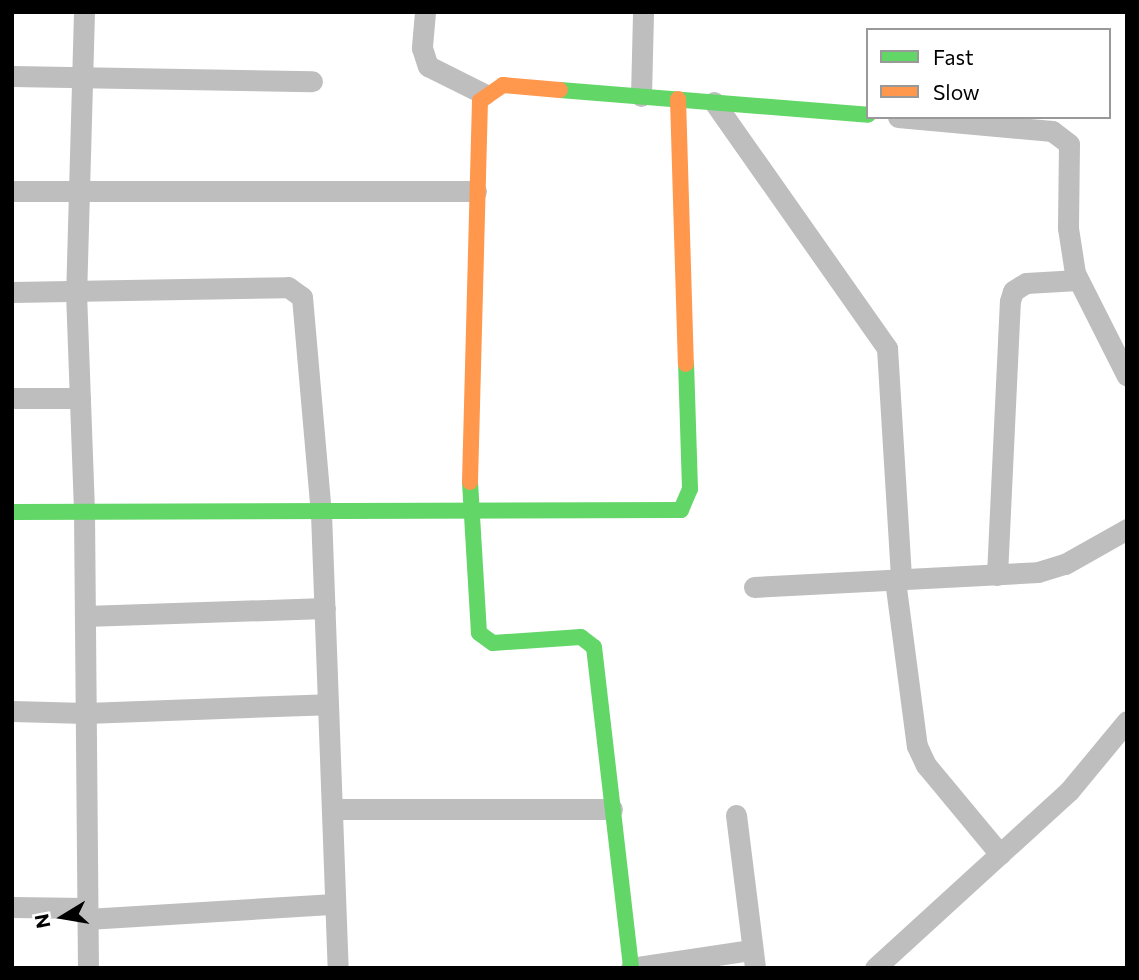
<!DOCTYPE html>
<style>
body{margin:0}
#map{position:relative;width:1139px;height:980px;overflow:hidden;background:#fff;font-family:Commissioner,sans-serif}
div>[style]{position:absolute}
.street>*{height:21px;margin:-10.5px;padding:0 10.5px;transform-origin:10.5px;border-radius:10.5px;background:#bebebe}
.fast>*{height:16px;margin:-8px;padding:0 8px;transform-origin:8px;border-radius:8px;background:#63d668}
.slow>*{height:16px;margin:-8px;padding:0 8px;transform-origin:8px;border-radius:8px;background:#ff974d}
span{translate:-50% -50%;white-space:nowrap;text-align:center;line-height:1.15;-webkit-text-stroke:7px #fff;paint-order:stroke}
.frame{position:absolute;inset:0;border:14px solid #000;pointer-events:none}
.legend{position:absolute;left:866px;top:28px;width:245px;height:91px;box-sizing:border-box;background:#fff;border:2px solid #999;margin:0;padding:9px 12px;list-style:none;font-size:21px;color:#000}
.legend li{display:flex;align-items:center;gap:14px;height:35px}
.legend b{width:35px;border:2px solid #999}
.north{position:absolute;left:28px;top:882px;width:70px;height:70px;-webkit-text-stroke:5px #fff;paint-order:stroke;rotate:259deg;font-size:19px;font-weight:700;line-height:28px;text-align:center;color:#000}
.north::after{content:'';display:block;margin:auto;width:24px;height:32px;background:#000;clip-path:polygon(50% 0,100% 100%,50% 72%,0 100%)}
</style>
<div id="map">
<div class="street">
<i style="left:84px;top:12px;width:280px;rotate:91.6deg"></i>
<i style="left:76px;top:292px;width:220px;rotate:87.9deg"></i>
<i style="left:84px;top:512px;width:456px;rotate:89.5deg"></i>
<i style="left:425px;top:12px;width:36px;rotate:95deg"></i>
<i style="left:422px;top:48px;width:19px;rotate:72deg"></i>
<i style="left:428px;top:66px;width:63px;rotate:26.6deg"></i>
<i style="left:12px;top:76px;width:300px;rotate:1deg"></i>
<i style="left:641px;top:96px;width:84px;rotate:-88.6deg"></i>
<i style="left:714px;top:102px;width:301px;rotate:54.9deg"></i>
<i style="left:887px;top:348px;width:232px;rotate:86.5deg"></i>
<i style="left:898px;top:117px;width:155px;rotate:5.2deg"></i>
<i style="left:1052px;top:131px;width:21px;rotate:37deg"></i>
<i style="left:1069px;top:144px;width:84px;rotate:90.7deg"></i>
<i style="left:1068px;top:228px;width:46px;rotate:81.2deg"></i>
<i style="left:1075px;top:273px;width:115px;rotate:63.2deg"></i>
<i style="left:12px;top:191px;width:464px"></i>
<i style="left:12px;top:292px;width:276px;rotate:-1deg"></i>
<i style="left:288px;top:287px;width:17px;rotate:36deg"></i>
<i style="left:302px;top:297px;width:217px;rotate:85deg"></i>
<i style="left:321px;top:513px;width:455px;rotate:87.9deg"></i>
<i style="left:12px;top:398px;width:68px"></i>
<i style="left:997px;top:575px;width:274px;rotate:-87.3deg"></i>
<i style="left:1010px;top:301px;width:10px;rotate:-73deg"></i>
<i style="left:1013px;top:291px;width:15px;rotate:-32deg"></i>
<i style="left:1026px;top:283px;width:52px;rotate:-3.3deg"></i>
<i style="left:895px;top:580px;width:167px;rotate:82.5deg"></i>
<i style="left:917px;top:746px;width:21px;rotate:65deg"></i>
<i style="left:926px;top:765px;width:116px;rotate:50.3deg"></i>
<i style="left:754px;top:587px;width:284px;rotate:-3deg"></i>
<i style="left:1038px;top:572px;width:28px;rotate:-17deg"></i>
<i style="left:1065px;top:564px;width:71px;rotate:-29.4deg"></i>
<i style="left:85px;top:616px;width:240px;rotate:-1.9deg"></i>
<i style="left:12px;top:711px;width:74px;rotate:1.5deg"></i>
<i style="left:86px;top:713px;width:242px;rotate:-2.1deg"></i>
<i style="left:332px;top:809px;width:280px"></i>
<i style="left:736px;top:815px;width:154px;rotate:82.9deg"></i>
<i style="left:12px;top:907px;width:75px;rotate:0.8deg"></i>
<i style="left:87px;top:919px;width:248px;rotate:-3.5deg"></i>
<i style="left:631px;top:968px;width:120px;rotate:-8.6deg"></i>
<i style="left:875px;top:968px;width:263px;rotate:-42.4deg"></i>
<i style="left:1069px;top:791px;width:91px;rotate:-50.4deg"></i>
</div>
<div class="fast">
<i style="left:560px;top:90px;width:309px;rotate:4.6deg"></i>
<i style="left:470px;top:482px;width:151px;rotate:86.6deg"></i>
<i style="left:479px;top:633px;width:17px;rotate:36deg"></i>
<i style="left:493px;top:643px;width:88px;rotate:-3.9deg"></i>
<i style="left:581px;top:637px;width:16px;rotate:38deg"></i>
<i style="left:594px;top:647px;width:323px;rotate:83.4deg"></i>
<i style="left:12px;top:512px;width:669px;rotate:-0.17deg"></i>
<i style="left:681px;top:510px;width:23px;rotate:-67deg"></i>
<i style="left:690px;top:489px;width:125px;rotate:-91.8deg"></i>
</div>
<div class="slow">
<i style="left:678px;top:99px;width:265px;rotate:88.3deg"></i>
<i style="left:470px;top:482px;width:381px;rotate:-88.5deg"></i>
<i style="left:480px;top:101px;width:28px;rotate:-35deg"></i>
<i style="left:503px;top:85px;width:57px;rotate:5deg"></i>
</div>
<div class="frame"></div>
<ul class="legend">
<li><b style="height:9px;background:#63d668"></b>Fast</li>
<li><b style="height:9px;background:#ff974d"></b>Slow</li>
</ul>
<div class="north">N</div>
</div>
